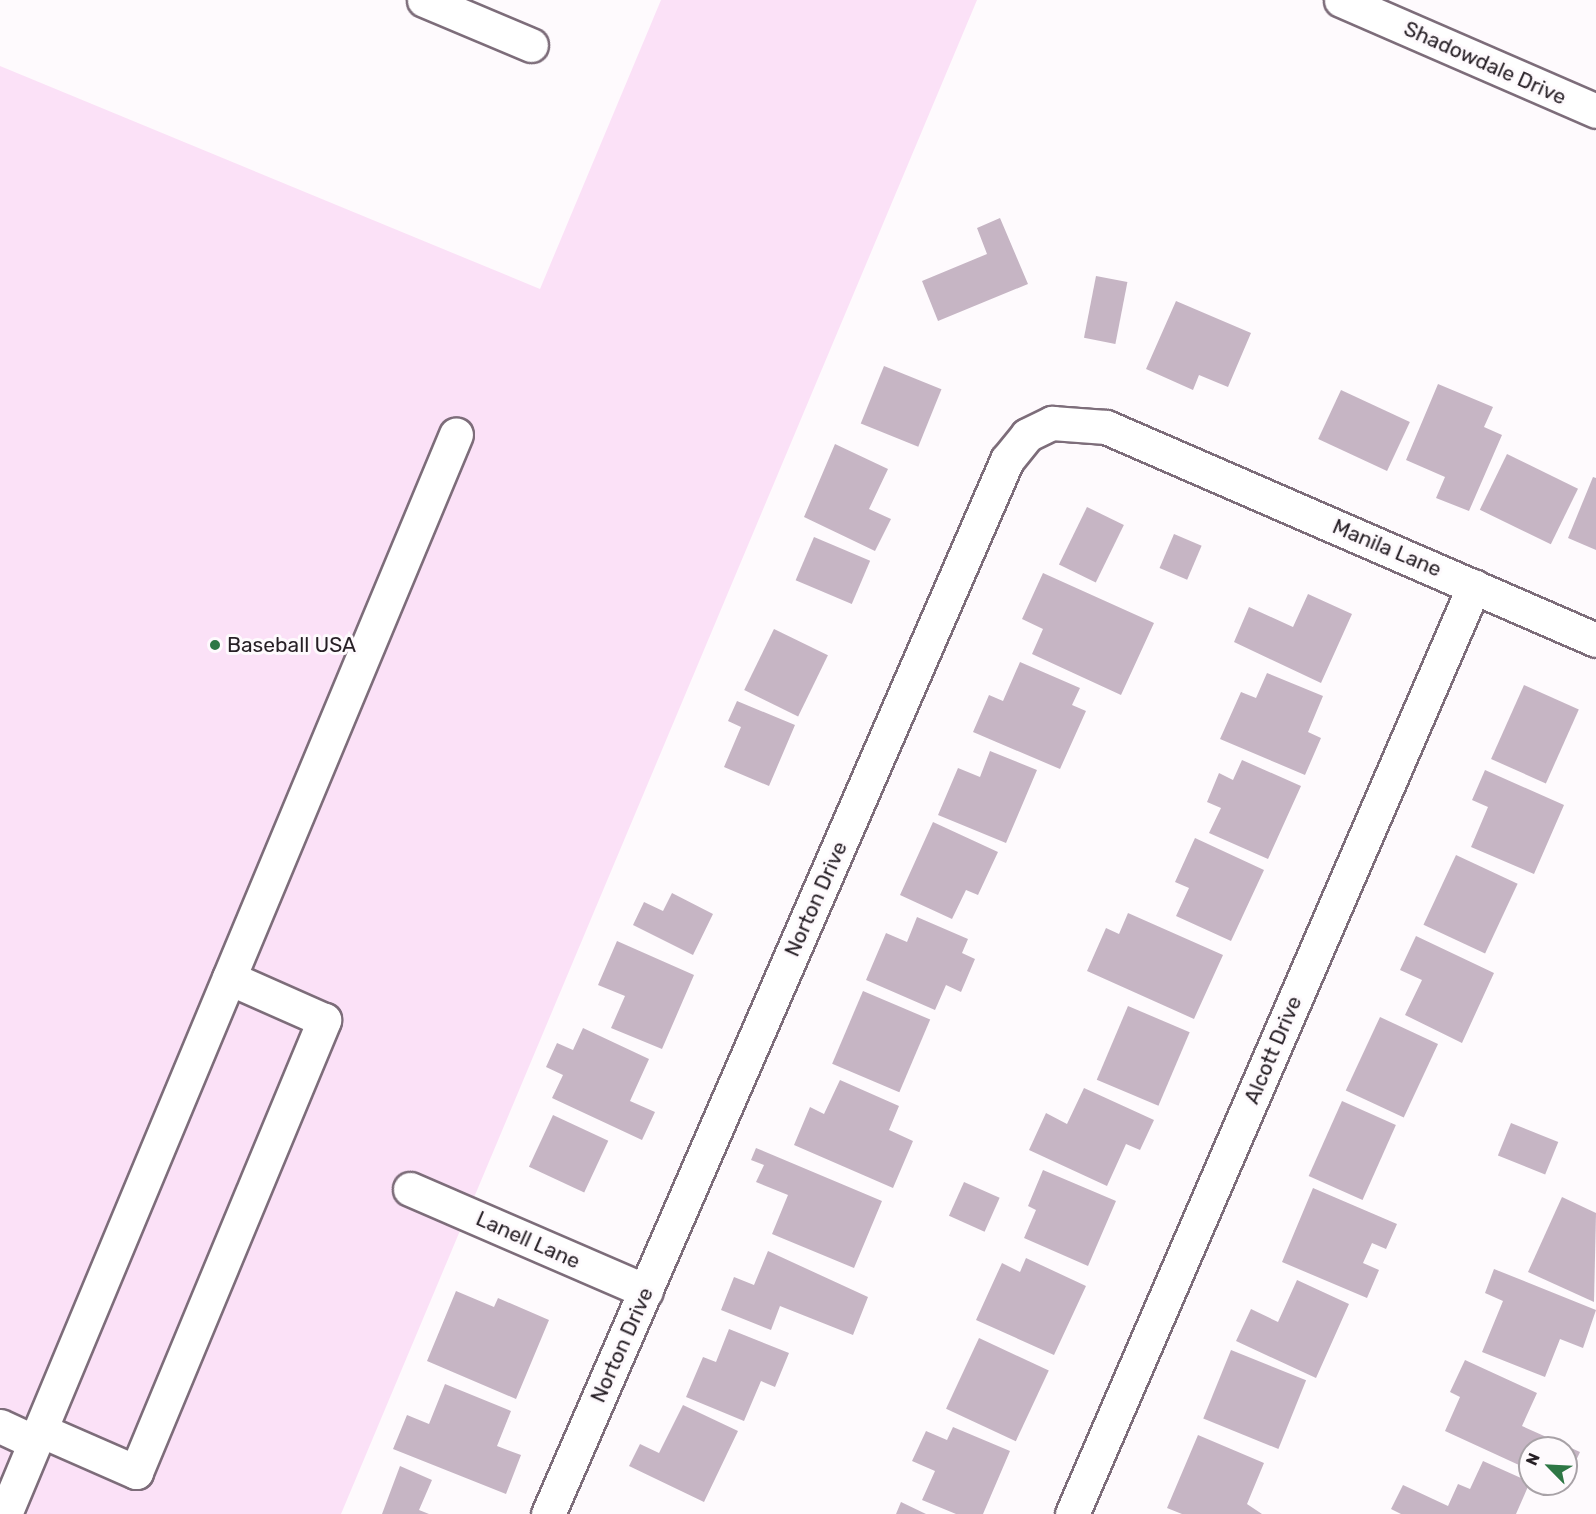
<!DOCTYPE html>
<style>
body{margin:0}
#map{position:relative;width:1596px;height:1514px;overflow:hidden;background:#fefafd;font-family:Rubik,sans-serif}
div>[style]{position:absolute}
.green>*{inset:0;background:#fbe1f7}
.building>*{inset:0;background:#c6b5c4;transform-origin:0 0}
.roads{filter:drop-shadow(2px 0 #7d6d7a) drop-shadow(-2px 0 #7d6d7a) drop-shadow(0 2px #7d6d7a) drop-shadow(0 -2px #7d6d7a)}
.minor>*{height:33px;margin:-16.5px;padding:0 16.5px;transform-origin:16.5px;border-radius:16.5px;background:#fff}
.dots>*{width:16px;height:16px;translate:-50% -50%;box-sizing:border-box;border:3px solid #fefafd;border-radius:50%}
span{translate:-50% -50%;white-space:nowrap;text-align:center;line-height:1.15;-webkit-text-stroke:6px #fefafd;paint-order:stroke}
.street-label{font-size:21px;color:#261f25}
.poi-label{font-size:21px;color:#261f25}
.left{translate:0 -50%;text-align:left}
.north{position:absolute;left:1518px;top:1436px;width:60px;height:60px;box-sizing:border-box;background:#fefafd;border:2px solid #a8a2a7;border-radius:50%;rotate:294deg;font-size:16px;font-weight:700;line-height:24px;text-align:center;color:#261f25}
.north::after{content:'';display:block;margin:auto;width:21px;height:27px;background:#2e7745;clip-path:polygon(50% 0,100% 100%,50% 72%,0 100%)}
</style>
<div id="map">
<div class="green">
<i style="clip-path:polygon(661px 0,977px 0,341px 1514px,0 1514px,0 66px,540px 289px)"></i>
</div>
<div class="building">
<i style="clip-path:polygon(1000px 218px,1028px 284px,938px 321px,922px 281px,987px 254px,977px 228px)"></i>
<i style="left:1096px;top:276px;width:32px;height:63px;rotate:11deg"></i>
<i style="clip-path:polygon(1176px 301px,1251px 333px,1228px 387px,1199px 375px,1193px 390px,1146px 369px)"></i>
<i style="left:884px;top:366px;width:62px;height:62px;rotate:22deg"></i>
<i style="clip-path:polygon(1438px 384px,1493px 407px,1484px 427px,1502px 435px,1469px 511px,1436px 498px,1445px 477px,1406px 460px)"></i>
<i style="left:1341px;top:390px;width:76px;height:54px;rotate:25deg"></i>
<i style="clip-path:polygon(835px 444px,888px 469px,869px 509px,891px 519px,875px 551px,804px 517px)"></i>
<i style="left:1507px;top:454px;width:79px;height:62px;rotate:26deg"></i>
<i style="clip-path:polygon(1593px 477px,1596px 478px,1596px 550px,1568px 538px)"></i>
<i style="left:1087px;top:507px;width:41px;height:64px;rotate:26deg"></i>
<i style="left:1174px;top:534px;width:30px;height:37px;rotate:23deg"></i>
<i style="left:814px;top:537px;width:61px;height:47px;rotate:23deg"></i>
<i style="clip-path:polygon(1043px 573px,1154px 623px,1121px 695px,1032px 654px,1043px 629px,1022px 619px)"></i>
<i style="clip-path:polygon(1308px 594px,1352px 614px,1321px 683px,1234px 642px,1249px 607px,1293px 627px)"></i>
<i style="left:774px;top:629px;width:60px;height:68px;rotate:26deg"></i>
<i style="clip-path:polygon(1020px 662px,1080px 688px,1072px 705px,1086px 711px,1060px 769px,973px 732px,989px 695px,1003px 701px)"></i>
<i style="clip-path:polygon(1267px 673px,1323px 696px,1308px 732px,1321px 738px,1305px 775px,1220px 739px,1241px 692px,1256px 698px)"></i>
<i style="left:1524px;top:685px;width:60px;height:81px;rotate:24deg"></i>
<i style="clip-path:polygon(737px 701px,795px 725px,769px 786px,724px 767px,741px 727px,728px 721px)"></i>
<i style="clip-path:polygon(990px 751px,1037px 770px,1006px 843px,938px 815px,958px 768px,980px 777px)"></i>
<i style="clip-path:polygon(1242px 760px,1301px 786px,1268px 859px,1209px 833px,1221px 808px,1207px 802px,1219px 773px,1233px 780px)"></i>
<i style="clip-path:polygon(1485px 770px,1564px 805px,1534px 874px,1471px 847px,1488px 807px,1472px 800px)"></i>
<i style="clip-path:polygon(933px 822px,998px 852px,978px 895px,966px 890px,952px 919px,900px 895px)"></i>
<i style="clip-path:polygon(1195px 838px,1264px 870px,1231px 941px,1176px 916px,1189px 888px,1175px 882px)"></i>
<i style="left:1456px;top:855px;width:68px;height:77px;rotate:25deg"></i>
<i style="clip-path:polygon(672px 893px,713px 914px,693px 955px,633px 925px,644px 902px,663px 911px)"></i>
<i style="clip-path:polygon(1128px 913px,1223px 955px,1194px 1019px,1087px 971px,1106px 928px,1119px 934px)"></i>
<i style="clip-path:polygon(917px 917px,968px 939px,962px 953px,975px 959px,961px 992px,946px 985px,935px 1010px,866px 980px,886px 933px,907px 942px)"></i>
<i style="clip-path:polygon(1416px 936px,1494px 973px,1462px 1043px,1405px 1015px,1422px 980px,1400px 970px)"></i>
<i style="clip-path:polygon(617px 941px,694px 975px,662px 1049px,611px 1028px,625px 996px,598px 985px)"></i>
<i style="left:863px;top:991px;width:73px;height:79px;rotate:23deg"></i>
<i style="left:1128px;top:1006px;width:67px;height:80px;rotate:23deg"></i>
<i style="left:1380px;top:1017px;width:64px;height:81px;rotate:25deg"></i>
<i style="clip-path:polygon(583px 1028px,649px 1059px,630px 1101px,655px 1112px,642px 1140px,552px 1098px,563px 1075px,546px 1067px,557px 1043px,573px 1050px)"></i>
<i style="clip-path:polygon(840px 1080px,899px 1106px,889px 1130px,913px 1141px,893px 1188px,794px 1145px,810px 1107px,824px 1114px)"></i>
<i style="clip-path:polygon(1084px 1088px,1154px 1120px,1140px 1150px,1126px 1144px,1107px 1186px,1029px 1150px,1046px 1113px,1067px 1124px)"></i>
<i style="left:1342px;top:1101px;width:59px;height:82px;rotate:24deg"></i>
<i style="left:553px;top:1115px;width:61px;height:57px;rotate:25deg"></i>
<i style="left:1511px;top:1123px;width:51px;height:35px;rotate:22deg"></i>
<i style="clip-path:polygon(756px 1148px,882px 1201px,854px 1268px,772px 1234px,788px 1195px,756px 1182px,764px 1165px,751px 1160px)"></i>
<i style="clip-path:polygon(1043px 1170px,1116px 1201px,1088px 1266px,1024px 1238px,1036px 1210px,1028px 1206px)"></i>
<i style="left:964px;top:1182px;width:39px;height:37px;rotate:24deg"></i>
<i style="clip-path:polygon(1313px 1188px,1397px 1224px,1386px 1249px,1372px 1243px,1363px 1263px,1379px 1270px,1367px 1298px,1282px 1262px)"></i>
<i style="clip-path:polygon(1562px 1197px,1596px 1213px,1594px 1302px,1528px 1272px)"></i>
<i style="clip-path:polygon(768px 1251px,868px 1297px,853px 1335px,780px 1306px,771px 1330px,721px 1310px,734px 1277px,754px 1285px)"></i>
<i style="clip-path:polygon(1026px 1258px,1086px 1286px,1054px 1355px,976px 1320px,1002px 1263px,1020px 1272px)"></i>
<i style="clip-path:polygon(1494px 1269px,1596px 1310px,1583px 1348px,1560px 1339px,1545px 1377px,1482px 1352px,1503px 1301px,1485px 1293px)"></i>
<i style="clip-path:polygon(1297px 1280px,1349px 1304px,1316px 1378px,1236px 1341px,1251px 1309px,1278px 1322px)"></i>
<i style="clip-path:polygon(456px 1291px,494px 1307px,498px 1298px,549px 1320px,516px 1399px,427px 1361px)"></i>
<i style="clip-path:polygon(729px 1329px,789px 1353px,775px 1387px,761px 1381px,744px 1421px,686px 1397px,703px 1357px,716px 1362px)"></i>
<i style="left:979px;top:1338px;width:77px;height:78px;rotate:25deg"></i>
<i style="left:1231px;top:1350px;width:81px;height:74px;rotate:22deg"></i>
<i style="clip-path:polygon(1465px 1360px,1537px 1393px,1522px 1426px,1580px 1452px,1566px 1482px,1566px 1448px,1530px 1448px,1530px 1470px,1445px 1431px,1460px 1397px,1450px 1392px)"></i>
<i style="clip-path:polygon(445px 1384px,511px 1411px,497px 1446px,521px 1455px,506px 1494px,393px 1449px,407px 1415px,429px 1424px)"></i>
<i style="clip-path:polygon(683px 1405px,738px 1431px,704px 1502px,629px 1466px,640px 1444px,659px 1453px)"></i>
<i style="clip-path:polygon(953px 1427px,1010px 1451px,983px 1514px,956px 1514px,922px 1500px,935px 1471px,912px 1461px,926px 1431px,947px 1440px)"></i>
<i style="clip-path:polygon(1198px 1435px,1264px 1463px,1247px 1504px,1262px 1514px,1182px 1514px,1167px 1508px)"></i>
<i style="clip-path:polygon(1483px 1461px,1530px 1482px,1516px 1514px,1401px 1514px,1391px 1509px,1403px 1485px,1448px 1506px,1458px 1484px,1470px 1489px)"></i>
<i style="clip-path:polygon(400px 1466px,432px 1480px,419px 1510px,429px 1514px,382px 1514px)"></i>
<i style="clip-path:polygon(901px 1502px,926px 1514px,896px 1514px)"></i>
</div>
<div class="roads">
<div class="minor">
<i style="left:424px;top:0;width:116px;rotate:22.8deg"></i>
<i style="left:1341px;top:0;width:278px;rotate:23.5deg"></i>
<i style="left:410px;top:1189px;width:257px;rotate:23.4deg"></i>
<i style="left:0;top:1426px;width:38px;rotate:25deg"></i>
<i style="left:40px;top:1430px;width:105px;rotate:23.6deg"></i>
<i style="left:136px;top:1472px;width:490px;rotate:-67.4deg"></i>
<i style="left:324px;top:1020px;width:104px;rotate:-156.1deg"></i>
<i style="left:5px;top:1514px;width:1170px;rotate:-67.33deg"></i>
<i style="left:548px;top:1514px;width:1150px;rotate:-66.47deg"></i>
<i style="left:1007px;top:460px;width:32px;rotate:-51deg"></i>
<i style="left:1027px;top:435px;width:28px;rotate:-26deg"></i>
<i style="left:1052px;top:423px;width:54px;rotate:4.2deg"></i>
<i style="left:1106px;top:427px;width:534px;rotate:23.49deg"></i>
<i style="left:1072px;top:1514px;width:1011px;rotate:-66.58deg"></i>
</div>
</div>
<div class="dots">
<i style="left:215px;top:645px;background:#2e7745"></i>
</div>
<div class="street-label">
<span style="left:1485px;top:63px;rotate:24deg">Shadowdale Drive</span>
<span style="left:1387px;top:548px;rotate:23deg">Manila Lane</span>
<span style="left:816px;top:899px;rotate:-66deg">Norton Drive</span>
<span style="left:1273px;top:1050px;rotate:-67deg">Alcott Drive</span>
<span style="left:528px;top:1240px;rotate:24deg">Lanell Lane</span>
<span style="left:622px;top:1345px;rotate:-66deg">Norton Drive</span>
</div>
<div class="poi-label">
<span class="left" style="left:227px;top:645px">Baseball USA</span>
</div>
<div class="north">N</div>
</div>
